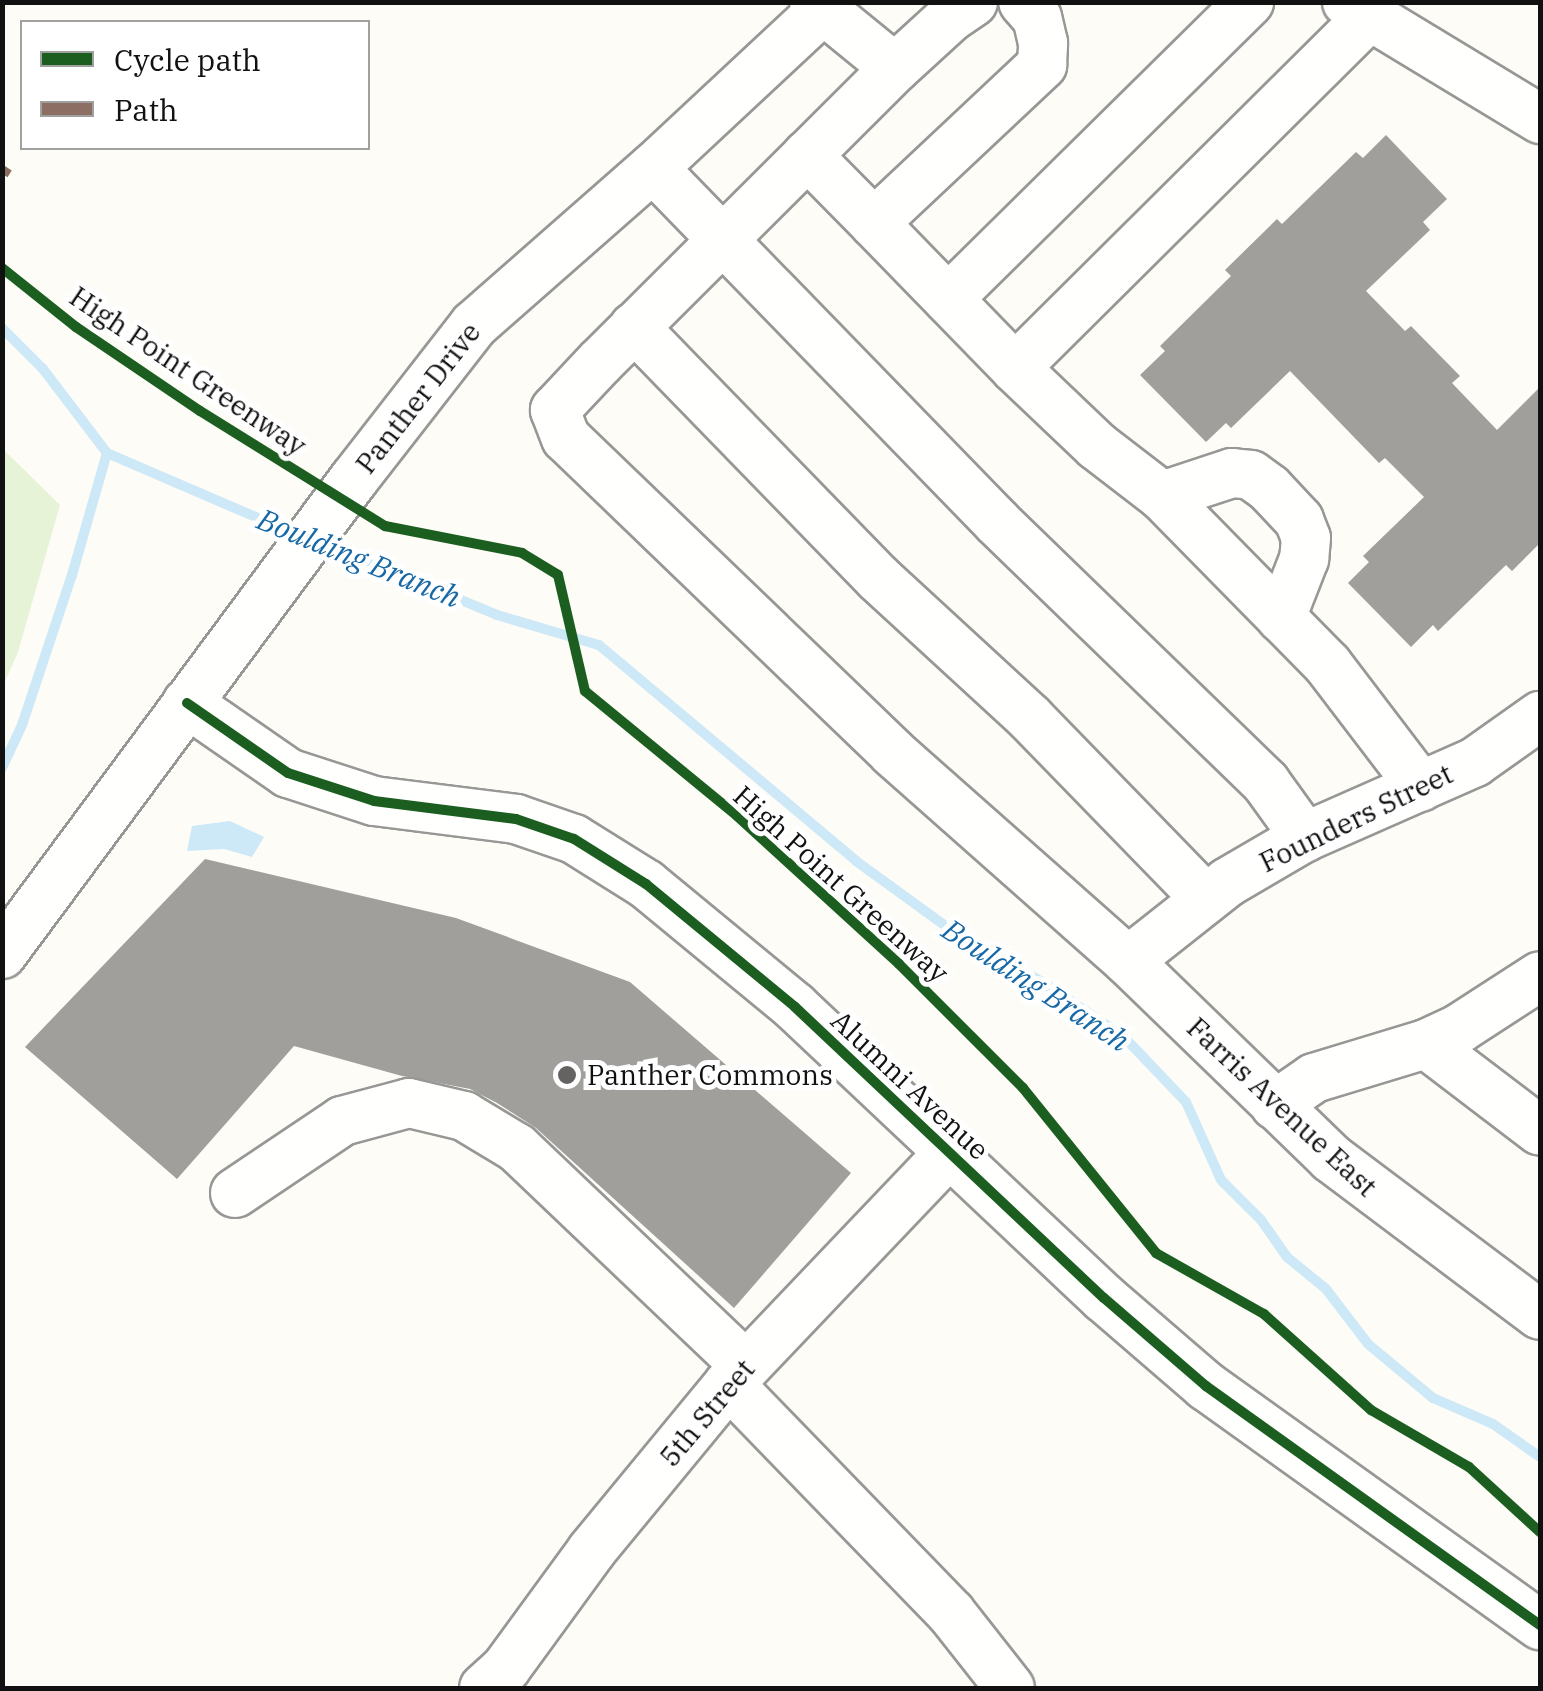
<!DOCTYPE html>
<style>
body{margin:0}
#map{position:relative;width:1543px;height:1691px;overflow:hidden;background:#fdfcf7;font-family:"IBM Plex Serif",serif}
div>[style]{position:absolute}
.green>*{inset:0;background:#e7f3d7}
.water>*{inset:0;background:#cde8f7}
.stream>*{height:10px;margin:-5px;padding:0 5px;transform-origin:5px;border-radius:5px;background:#cde8f7}
.building>*{inset:0;background:#a19f9c}
.roads{filter:drop-shadow(2px 0 #979795) drop-shadow(-2px 0 #979795) drop-shadow(0 2px #979795) drop-shadow(0 -2px #979795)}
.minor>*{height:48px;margin:-24px;padding:0 24px;transform-origin:24px;border-radius:24px;background:#fffffe}
.quiet>*{height:8px;margin-top:-4px;transform-origin:0;background:repeating-linear-gradient(90deg,#8d6e63 0 15px,transparent 0 23px)}
.cycleway>*{height:10px;margin:-5px;padding:0 5px;transform-origin:5px;border-radius:5px;background:#1b5e20}
.dots>*{width:28px;height:28px;translate:-50% -50%;box-sizing:border-box;border:5px solid #fff;border-radius:50%}
span{translate:-50% -50%;white-space:nowrap;text-align:center;line-height:1.15;-webkit-text-stroke:10px #fff;paint-order:stroke}
.street-label{font-size:28px;color:#111}
.poi-label{font-size:28px;color:#111}
.left{translate:0 -50%;text-align:left}
.water-label{font-size:30px;color:#1768a6;font-style:italic}
.frame{position:absolute;inset:0;border:5px solid #111;pointer-events:none}
.legend{position:absolute;left:20px;top:20px;width:350px;height:130px;box-sizing:border-box;background:#fff;border:2px solid #a0a0a0;margin:0;padding:12px 18px;list-style:none;font-size:30px;color:#111}
.legend li{display:flex;align-items:center;gap:20px;height:50px}
.legend b{width:50px;border:2px solid #a0a0a0}
</style>
<div id="map">
<div class="green">
<i style="clip-path:polygon(3px 449px,60px 505px,18px 652px,3px 686px)"></i>
</div>
<div class="water">
<i style="clip-path:polygon(230px 821px,264px 837px,252px 857px,224px 849px,187px 851px,192px 826px)"></i>
</div>
<div class="stream">
<i style="left:2px;top:328px;width:58px;rotate:45deg"></i>
<i style="left:43px;top:369px;width:106px;rotate:52.7deg"></i>
<i style="left:107px;top:453px;width:205px;rotate:23.3deg"></i>
<i style="left:321px;top:542px;width:191px;rotate:22.5deg"></i>
<i style="left:497px;top:615px;width:106px;rotate:16.4deg"></i>
<i style="left:599px;top:645px;width:336px;rotate:40deg"></i>
<i style="left:856px;top:861px;width:109px;rotate:36deg"></i>
<i style="left:944px;top:925px;width:119px;rotate:30.2deg"></i>
<i style="left:1047px;top:985px;width:93px;rotate:34deg"></i>
<i style="left:1124px;top:1037px;width:90px;rotate:46.4deg"></i>
<i style="left:1186px;top:1102px;width:85px;rotate:65.8deg"></i>
<i style="left:1221px;top:1180px;width:57px;rotate:45deg"></i>
<i style="left:1261px;top:1220px;width:45px;rotate:54.9deg"></i>
<i style="left:1287px;top:1257px;width:50px;rotate:39.4deg"></i>
<i style="left:1326px;top:1289px;width:69px;rotate:52.6deg"></i>
<i style="left:1368px;top:1344px;width:85px;rotate:39.7deg"></i>
<i style="left:1433px;top:1398px;width:65px;rotate:23.4deg"></i>
<i style="left:1493px;top:1424px;width:57px;rotate:35.1deg"></i>
<i style="left:2px;top:768px;width:47px;rotate:-65.1deg"></i>
<i style="left:22px;top:725px;width:158px;rotate:-71.6deg"></i>
<i style="left:72px;top:575px;width:127px;rotate:-74deg"></i>
</div>
<div class="building">
<i style="clip-path:polygon(1386px 135px,1447px 199px,1423px 222px,1430px 230px,1366px 291px,1405px 331px,1411px 326px,1460px 376px,1452px 383px,1497px 430px,1540px 387px,1540px 543px,1512px 571px,1506px 565px,1438px 631px,1433px 625px,1411px 647px,1348px 583px,1369px 562px,1363px 556px,1424px 497px,1385px 458px,1379px 463px,1290px 371px,1231px 428px,1226px 423px,1206px 442px,1140px 375px,1165px 351px,1160px 346px,1231px 276px,1225px 270px,1277px 219px,1282px 224px,1356px 152px,1363px 158px)"></i>
<i style="clip-path:polygon(205px 859px,456px 918px,630px 982px,851px 1173px,734px 1308px,536px 1128px,497px 1103px,470px 1089px,402px 1076px,294px 1046px,177px 1179px,25px 1047px)"></i>
</div>
<div class="roads">
<div class="minor">
<i style="left:814px;top:2px;width:104px;rotate:39.2deg"></i>
<i style="left:973px;top:2px;width:25px;rotate:146deg"></i>
<i style="left:952px;top:16px;width:77px;rotate:137.6deg"></i>
<i style="left:895px;top:68px;width:416px;rotate:135.1deg"></i>
<i style="left:600px;top:362px;width:66px;rotate:133.2deg"></i>
<i style="left:555px;top:410px;width:30px;rotate:69deg"></i>
<i style="left:566px;top:438px;width:454px;rotate:43.9deg"></i>
<i style="left:893px;top:753px;width:314px;rotate:41.5deg"></i>
<i style="left:1128px;top:961px;width:283px;rotate:44.1deg"></i>
<i style="left:1331px;top:1158px;width:261px;rotate:36.9deg"></i>
<i style="left:1347px;top:2px;width:226px;rotate:31.2deg"></i>
<i style="left:807px;top:155px;width:95px;rotate:45.4deg"></i>
<i style="left:874px;top:223px;width:231px;rotate:-43.2deg"></i>
<i style="left:1042px;top:65px;width:22px;rotate:-87deg"></i>
<i style="left:1043px;top:43px;width:26px;rotate:-103deg"></i>
<i style="left:1037px;top:18px;width:21px;rotate:-131deg"></i>
<i style="left:653px;top:168px;width:494px;rotate:45.8deg"></i>
<i style="left:997px;top:522px;width:375px;rotate:44.1deg"></i>
<i style="left:1266px;top:783px;width:67px;rotate:54.2deg"></i>
<i style="left:874px;top:223px;width:202px;rotate:45.8deg"></i>
<i style="left:1015px;top:368px;width:113px;rotate:43.6deg"></i>
<i style="left:1097px;top:446px;width:82px;rotate:37.6deg"></i>
<i style="left:1162px;top:496px;width:237px;rotate:45.5deg"></i>
<i style="left:1328px;top:665px;width:153px;rotate:52.7deg"></i>
<i style="left:948px;top:299px;width:423px;rotate:-44.6deg"></i>
<i style="left:634px;top:327px;width:350px;rotate:45.8deg"></i>
<i style="left:878px;top:578px;width:207px;rotate:42.6deg"></i>
<i style="left:1030px;top:718px;width:252px;rotate:45.8deg"></i>
<i style="left:1015px;top:368px;width:496px;rotate:-44.8deg"></i>
<i style="left:1162px;top:496px;width:74px;rotate:-18.2deg"></i>
<i style="left:1232px;top:473px;width:19px;rotate:6deg"></i>
<i style="left:1251px;top:475px;width:22px;rotate:36deg"></i>
<i style="left:1269px;top:488px;width:44px;rotate:46.8deg"></i>
<i style="left:1299px;top:520px;width:19px;rotate:69deg"></i>
<i style="left:1306px;top:538px;width:21px;rotate:95deg"></i>
<i style="left:1304px;top:559px;width:63px;rotate:111.3deg"></i>
<i style="left:187px;top:703px;width:123px;rotate:34.7deg"></i>
<i style="left:288px;top:773px;width:90px;rotate:18deg"></i>
<i style="left:374px;top:801px;width:143px;rotate:7.2deg"></i>
<i style="left:516px;top:819px;width:61px;rotate:19deg"></i>
<i style="left:574px;top:839px;width:85px;rotate:32deg"></i>
<i style="left:646px;top:884px;width:193px;rotate:39.5deg"></i>
<i style="left:795px;top:1007px;width:424px;rotate:43.3deg"></i>
<i style="left:1104px;top:1298px;width:135px;rotate:40.8deg"></i>
<i style="left:1206px;top:1386px;width:411px;rotate:35.6deg"></i>
<i style="left:2px;top:954px;width:591px;rotate:-53.46deg"></i>
<i style="left:354px;top:479px;width:195px;rotate:-52.1deg"></i>
<i style="left:474px;top:325px;width:238px;rotate:-41.3deg"></i>
<i style="left:653px;top:168px;width:243px;rotate:-43deg"></i>
<i style="left:1128px;top:961px;width:127px;rotate:-38.3deg"></i>
<i style="left:1228px;top:882px;width:89px;rotate:-30.3deg"></i>
<i style="left:1305px;top:837px;width:186px;rotate:-23.8deg"></i>
<i style="left:1475px;top:762px;width:80px;rotate:-35.3deg"></i>
<i style="left:1426px;top:1044px;width:143px;rotate:37.3deg"></i>
<i style="left:1275px;top:1105px;width:47px;rotate:-34.7deg"></i>
<i style="left:1314px;top:1078px;width:117px;rotate:-16.9deg"></i>
<i style="left:1426px;top:1044px;width:38px;rotate:-25deg"></i>
<i style="left:1460px;top:1028px;width:95px;rotate:-33deg"></i>
<i style="left:235px;top:1193px;width:129px;rotate:-33.9deg"></i>
<i style="left:342px;top:1121px;width:69px;rotate:-15deg"></i>
<i style="left:409px;top:1103px;width:57px;rotate:13.3deg"></i>
<i style="left:464px;top:1116px;width:62px;rotate:31.1deg"></i>
<i style="left:517px;top:1148px;width:316px;rotate:43.6deg"></i>
<i style="left:729px;top:1384px;width:319px;rotate:45.9deg"></i>
<i style="left:951px;top:1613px;width:95px;rotate:51.8deg"></i>
<i style="left:484px;top:1688px;width:30px;rotate:-42deg"></i>
<i style="left:506px;top:1668px;width:146px;rotate:-53.9deg"></i>
<i style="left:592px;top:1550px;width:215px;rotate:-50.5deg"></i>
<i style="left:729px;top:1384px;width:319px;rotate:-46.4deg"></i>
</div>
</div>
<div class="quiet">
<i style="left:2px;top:169px;width:9px;rotate:32deg"></i>
</div>
<div class="cycleway">
<i style="left:2px;top:268px;width:95px;rotate:38.6deg"></i>
<i style="left:76px;top:327px;width:150px;rotate:34.1deg"></i>
<i style="left:200px;top:411px;width:218px;rotate:31.9deg"></i>
<i style="left:385px;top:526px;width:140px;rotate:11.1deg"></i>
<i style="left:522px;top:553px;width:42px;rotate:31.4deg"></i>
<i style="left:558px;top:575px;width:119px;rotate:76.9deg"></i>
<i style="left:585px;top:691px;width:197px;rotate:39.4deg"></i>
<i style="left:737px;top:816px;width:219px;rotate:42.4deg"></i>
<i style="left:899px;top:964px;width:175px;rotate:45deg"></i>
<i style="left:1023px;top:1088px;width:212px;rotate:51.1deg"></i>
<i style="left:1156px;top:1253px;width:124px;rotate:29.5deg"></i>
<i style="left:1264px;top:1314px;width:144px;rotate:41.9deg"></i>
<i style="left:1371px;top:1410px;width:113px;rotate:30.2deg"></i>
<i style="left:1469px;top:1467px;width:96px;rotate:42.5deg"></i>
<i style="left:187px;top:703px;width:123px;rotate:34.7deg"></i>
<i style="left:288px;top:773px;width:90px;rotate:18deg"></i>
<i style="left:374px;top:801px;width:143px;rotate:7.2deg"></i>
<i style="left:516px;top:819px;width:61px;rotate:19deg"></i>
<i style="left:574px;top:839px;width:85px;rotate:32deg"></i>
<i style="left:646px;top:884px;width:193px;rotate:39.5deg"></i>
<i style="left:795px;top:1007px;width:424px;rotate:43.3deg"></i>
<i style="left:1104px;top:1298px;width:135px;rotate:40.8deg"></i>
<i style="left:1206px;top:1386px;width:411px;rotate:35.6deg"></i>
</div>
<div class="dots">
<i style="left:567px;top:1075px;background:#646362"></i>
</div>
<div class="street-label">
<span style="left:188px;top:371px;rotate:34deg">High Point Greenway</span>
<span style="left:418px;top:398px;rotate:-52deg">Panther Drive</span>
<span style="left:1356px;top:818px;rotate:-26deg">Founders Street</span>
<span style="left:841px;top:884px;rotate:42deg">High Point Greenway</span>
<span style="left:910px;top:1085px;rotate:43deg">Alumni Avenue</span>
<span style="left:1282px;top:1107px;rotate:43deg">Farris Avenue East</span>
<span style="left:707px;top:1413px;rotate:-50deg">5th Street</span>
</div>
<div class="poi-label">
<span class="left" style="left:587px;top:1075px">Panther Commons</span>
</div>
<div class="water-label">
<span style="left:359px;top:558px;rotate:22deg">Boulding Branch</span>
<span style="left:1036px;top:985px;rotate:33deg">Boulding Branch</span>
</div>
<div class="frame"></div>
<ul class="legend">
<li><b style="height:12px;background:#1b5e20"></b>Cycle path</li>
<li><b style="height:12px;background:#8d6e63"></b>Path</li>
</ul>
</div>
